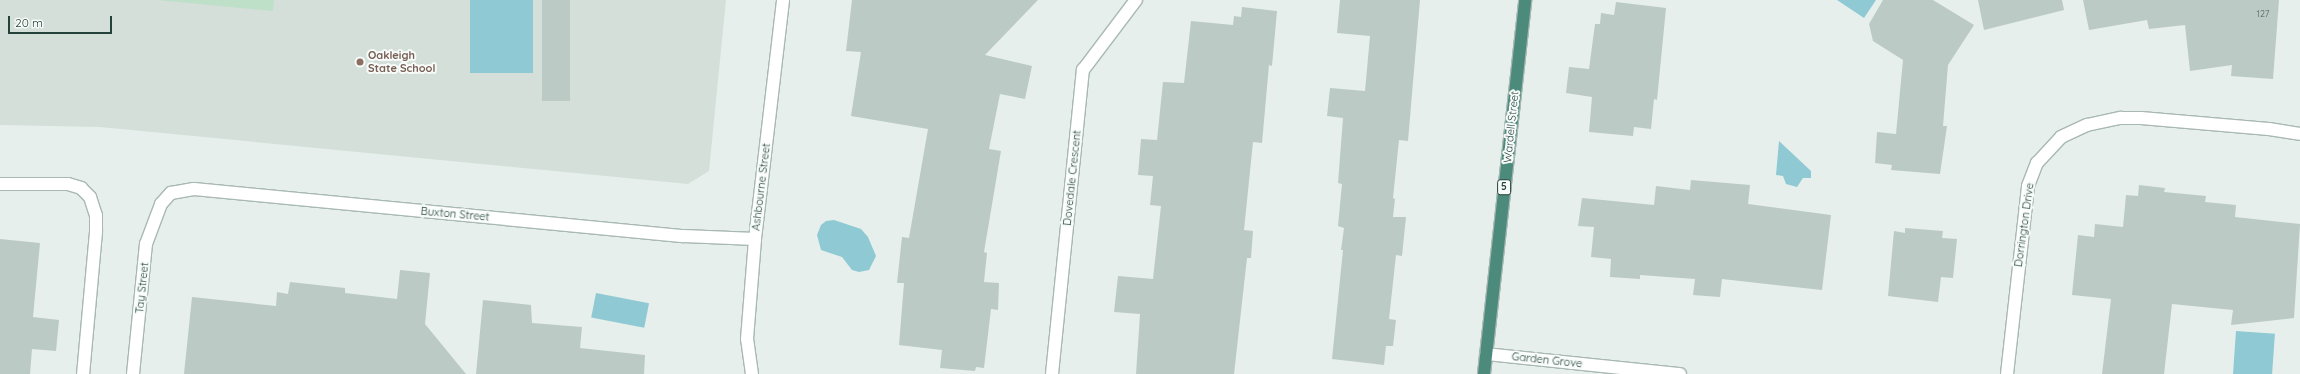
<!DOCTYPE html>
<style>
body{margin:0}
#map{position:relative;width:2300px;height:374px;overflow:hidden;background:#e6efeb;font-family:Quicksand,sans-serif}
div>[style]{position:absolute}
.built>*{inset:0;background:#d4dfda}
.green>*{inset:0;background:#bfe0c8}
.water>*{inset:0;background:#8ec9d4;transform-origin:0 0}
.building>*{inset:0;background:#bbcac4;transform-origin:0 0}
.roads{filter:drop-shadow(1px 0 #a8b8b2) drop-shadow(-1px 0 #a8b8b2) drop-shadow(0 1px #a8b8b2) drop-shadow(0 -1px #a8b8b2)}
.service>*{height:12px;margin:-6px;padding:0 6px;transform-origin:6px;border-radius:6px;background:#fff}
.minor>*{height:12px;margin:-6px;padding:0 6px;transform-origin:6px;border-radius:6px;background:#fff}
.trunk>*{height:12px;margin:-6px;padding:0 6px;transform-origin:6px;border-radius:6px;background:#4c8a7c}
.dots>*{width:11px;height:11px;translate:-50% -50%;box-sizing:border-box;border:2px solid #f7fbf9;border-radius:50%}
span{translate:-50% -50%;white-space:nowrap;text-align:center;line-height:1.15;-webkit-text-stroke:4px #f7fbf9;paint-order:stroke}
.number-label{font-size:9px;color:#4a645c}
.number-label span{-webkit-text-stroke-width:0}
.shield-label span{padding:1px 3px;background:#f7fbf9;border:1px solid;border-radius:3px;-webkit-text-stroke-width:0}
.shield-label{font-size:10px;color:#24423a;font-weight:700}
.education-label{font-size:11px;color:#785e54;font-weight:700}
.left{translate:0 -50%;text-align:left}
.street-label{font-size:11px;color:#24423a}
.scale{position:absolute;left:8px;top:16px;width:104px;height:18px;box-sizing:border-box;border:2px solid #24423a;border-top:0;padding-left:5px;font-size:12px;line-height:14px;white-space:nowrap;color:#24423a;-webkit-text-stroke:3px #f7fbf9;paint-order:stroke}
</style>
<div id="map">
<div class="built">
<i style="clip-path:polygon(0 0,726px 0,709px 171px,688px 184px,100px 127px,0 125px)"></i>
</div>
<div class="green">
<i style="clip-path:polygon(157px 0,274px 0,273px 11px)"></i>
</div>
<div class="water">
<i style="left:470px;top:0;width:63px;height:73px"></i>
<i style="clip-path:polygon(1837px 0,1876px 0,1864px 18px)"></i>
<i style="clip-path:polygon(1779px 141px,1811px 171px,1811px 178px,1803px 178px,1797px 187px,1786px 184px,1783px 176px,1776px 175px)"></i>
<i style="clip-path:polygon(834px 220px,861px 229px,868px 237px,876px 256px,869px 270px,859px 272px,852px 270px,842px 257px,821px 250px,817px 235px,821px 225px,826px 221px)"></i>
<i style="left:596px;top:293px;width:54px;height:25px;rotate:11deg"></i>
<i style="left:2236px;top:331px;width:39px;height:43px;rotate:4deg"></i>
</div>
<div class="building">
<i style="left:542px;top:0;width:28px;height:101px"></i>
<i style="clip-path:polygon(852px 0,1038px 0,985px 55px,1032px 66px,1025px 99px,1000px 94px,989px 149px,1001px 151px,984px 252px,987px 253px,984px 282px,999px 283px,998px 310px,991px 309px,984px 368px,976px 367px,975px 371px,940px 368px,942px 350px,899px 345px,904px 283px,897px 283px,902px 237px,909px 238px,928px 129px,851px 116px,861px 52px,846px 51px)"></i>
<i style="clip-path:polygon(1340px 0,1420px 0,1408px 141px,1399px 140px,1393px 198px,1395px 199px,1393px 217px,1406px 217px,1402px 256px,1396px 255px,1389px 319px,1396px 320px,1393px 346px,1386px 346px,1384px 365px,1332px 359px,1343px 250px,1341px 250px,1344px 228px,1338px 226px,1342px 184px,1338px 183px,1343px 118px,1327px 116px,1330px 88px,1365px 91px,1370px 36px,1337px 33px)"></i>
<i style="clip-path:polygon(1883px 0,1933px 0,1974px 25px,1948px 65px,1943px 126px,1947px 126px,1940px 174px,1891px 170px,1892px 165px,1875px 163px,1877px 132px,1896px 134px,1903px 60px,1873px 41px,1869px 24px)"></i>
<i style="clip-path:polygon(1978px 0,2062px 0,2064px 10px,1984px 30px)"></i>
<i style="clip-path:polygon(2083px 0,2279px 0,2273px 79px,2231px 76px,2232px 65px,2190px 71px,2185px 25px,2149px 29px,2147px 20px,2089px 30px)"></i>
<i style="clip-path:polygon(1616px 2px,1666px 8px,1657px 100px,1654px 99px,1651px 129px,1634px 127px,1633px 136px,1589px 132px,1592px 97px,1566px 93px,1569px 67px,1589px 69px,1595px 24px,1600px 24px,1601px 13px,1614px 15px)"></i>
<i style="clip-path:polygon(1242px 7px,1277px 11px,1272px 66px,1269px 65px,1262px 143px,1253px 142px,1244px 230px,1253px 231px,1251px 258px,1247px 258px,1234px 374px,1136px 374px,1140px 314px,1114px 312px,1118px 276px,1153px 279px,1161px 206px,1150px 205px,1153px 176px,1138px 175px,1141px 139px,1157px 140px,1163px 82px,1184px 83px,1191px 21px,1233px 25px,1234px 16px,1241px 17px)"></i>
<i style="clip-path:polygon(1691px 180px,1750px 185px,1748px 204px,1831px 215px,1822px 290px,1722px 279px,1720px 297px,1693px 295px,1695px 279px,1640px 275px,1640px 279px,1610px 277px,1611px 259px,1591px 257px,1594px 227px,1578px 226px,1582px 198px,1654px 205px,1656px 186px,1690px 190px)"></i>
<i style="clip-path:polygon(2139px 185px,2165px 188px,2164px 192px,2206px 196px,2205px 202px,2236px 205px,2235px 217px,2300px 224px,2294px 318px,2231px 325px,2233px 310px,2172px 304px,2164px 374px,2102px 374px,2111px 299px,2072px 295px,2078px 235px,2094px 237px,2095px 224px,2123px 227px,2126px 195px,2138px 196px)"></i>
<i style="clip-path:polygon(1905px 228px,1943px 231px,1942px 238px,1957px 239px,1953px 278px,1941px 277px,1938px 302px,1888px 296px,1894px 231px,1905px 233px)"></i>
<i style="clip-path:polygon(0 239px,40px 243px,33px 317px,59px 320px,56px 351px,32px 349px,30px 374px,0 374px)"></i>
<i style="clip-path:polygon(400px 270px,430px 273px,425px 324px,466px 374px,184px 374px,192px 297px,276px 306px,277px 292px,288px 294px,290px 282px,345px 288px,345px 293px,397px 299px)"></i>
<i style="clip-path:polygon(483px 300px,531px 305px,532px 323px,582px 327px,580px 348px,645px 355px,644px 374px,476px 374px)"></i>
</div>
<div class="roads">
<div class="service">
<i style="left:133px;top:374px;width:131px;rotate:-84.3deg"></i>
<i style="left:146px;top:244px;width:43px;rotate:-69.4deg"></i>
</div>
<div class="minor">
<i style="left:0;top:184px;width:68px"></i>
<i style="left:68px;top:184px;width:14px;rotate:17deg"></i>
<i style="left:81px;top:188px;width:13px;rotate:45deg"></i>
<i style="left:90px;top:197px;width:19px;rotate:72deg"></i>
<i style="left:96px;top:215px;width:17px;rotate:90deg"></i>
<i style="left:96px;top:232px;width:143px;rotate:95.2deg"></i>
<i style="left:161px;top:204px;width:15px;rotate:-48deg"></i>
<i style="left:171px;top:193px;width:23px;rotate:-10deg"></i>
<i style="left:194px;top:189px;width:492px;rotate:5.5deg"></i>
<i style="left:684px;top:236px;width:71px;rotate:2.4deg"></i>
<i style="left:1486px;top:354px;width:195px;rotate:5.9deg"></i>
<i style="left:752px;top:374px;width:35px;rotate:-98deg"></i>
<i style="left:747px;top:339px;width:100px;rotate:-85.4deg"></i>
<i style="left:755px;top:239px;width:241px;rotate:-83.3deg"></i>
<i style="left:1052px;top:374px;width:306px;rotate:-84.2deg"></i>
<i style="left:1083px;top:70px;width:88px;rotate:-52.9deg"></i>
<i style="left:2007px;top:374px;width:189px;rotate:-83.6deg"></i>
<i style="left:2028px;top:186px;width:25px;rotate:-69deg"></i>
<i style="left:2037px;top:163px;width:35px;rotate:-47deg"></i>
<i style="left:2061px;top:137px;width:29px;rotate:-25deg"></i>
<i style="left:2087px;top:125px;width:35px;rotate:-12deg"></i>
<i style="left:2121px;top:118px;width:20px"></i>
<i style="left:2141px;top:118px;width:128px;rotate:4.9deg"></i>
<i style="left:2269px;top:129px;width:31px;rotate:9deg"></i>
</div>
<div class="trunk">
<i style="left:1484px;top:374px;width:376px;rotate:-83.7deg"></i>
</div>
</div>
<div class="dots">
<i style="left:360px;top:62px;background:#8d6e63"></i>
</div>
<div class="number-label">
<span style="left:2263px;top:14px">127</span>
</div>
<div class="shield-label">
<span style="left:1504px;top:187px">5</span>
</div>
<div class="education-label">
<span class="left" style="left:368px;top:62px">Oakleigh<br>State School</span>
</div>
<div class="street-label">
<span style="left:1511px;top:127px;rotate:-84deg">Wardell Street</span>
<span style="left:1072px;top:178px;rotate:-84deg">Dovedale Crescent</span>
<span style="left:761px;top:187px;rotate:-83deg">Ashbourne Street</span>
<span style="left:455px;top:214px;rotate:5deg">Buxton Street</span>
<span style="left:2024px;top:225px;rotate:-82deg">Dorrington Drive</span>
<span style="left:142px;top:288px;rotate:-84deg">Tay Street</span>
<span style="left:1547px;top:360px;rotate:6deg">Garden Grove</span>
</div>
<div class="scale">20 m</div>
</div>
